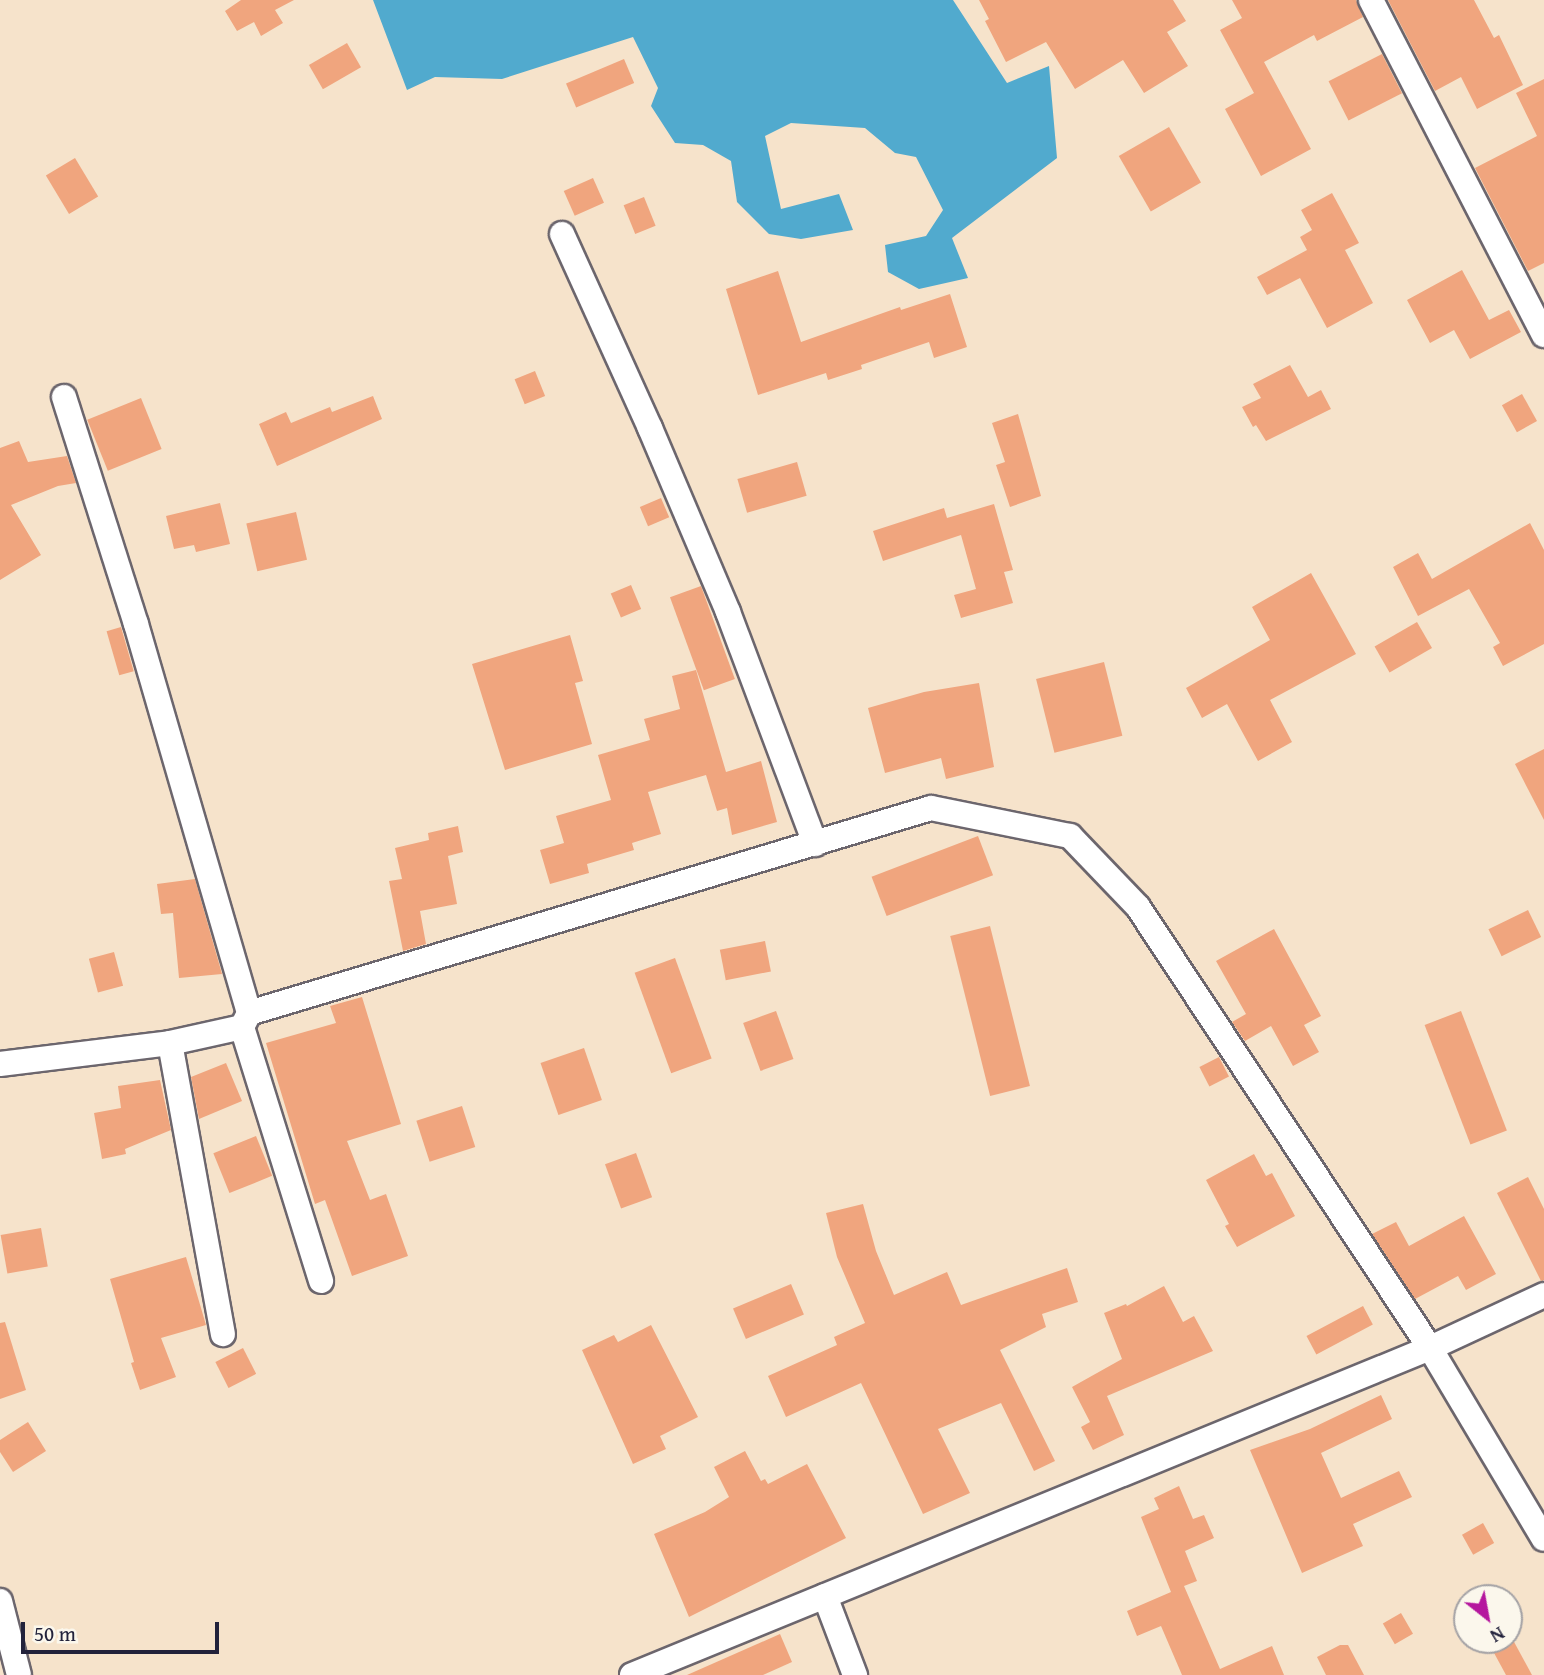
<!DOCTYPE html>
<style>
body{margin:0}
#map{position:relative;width:1544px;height:1675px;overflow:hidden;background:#f6e3cb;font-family:"Gentium Book Plus",serif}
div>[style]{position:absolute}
.water>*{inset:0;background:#51aace}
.building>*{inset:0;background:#f0a57e;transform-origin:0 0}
.roads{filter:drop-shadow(2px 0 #6c666d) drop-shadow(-2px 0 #6c666d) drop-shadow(0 2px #6c666d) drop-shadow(0 -2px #6c666d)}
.minor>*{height:24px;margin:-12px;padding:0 12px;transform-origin:12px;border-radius:12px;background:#fff}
span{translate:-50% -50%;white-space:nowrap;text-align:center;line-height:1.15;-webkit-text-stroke:6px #fbf7ec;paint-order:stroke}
.north{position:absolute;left:1453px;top:1584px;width:70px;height:70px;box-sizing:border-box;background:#fbf7ec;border:2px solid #a4a2a5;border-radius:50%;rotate:149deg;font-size:19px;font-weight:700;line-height:28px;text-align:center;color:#22223b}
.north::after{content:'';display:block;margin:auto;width:24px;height:32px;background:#b5179e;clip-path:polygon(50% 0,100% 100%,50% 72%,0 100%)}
.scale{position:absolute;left:21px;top:1622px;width:198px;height:32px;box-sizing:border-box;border:4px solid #22223b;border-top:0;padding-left:9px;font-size:21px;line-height:24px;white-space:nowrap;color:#22223b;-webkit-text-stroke:5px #fbf7ec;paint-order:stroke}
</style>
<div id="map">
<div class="water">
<i style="clip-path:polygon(373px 0,953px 0,1007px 83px,1049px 66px,1057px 158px,952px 238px,968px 278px,919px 289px,888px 272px,885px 245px,926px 236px,943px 210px,916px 157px,895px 153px,865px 128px,791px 123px,765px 136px,781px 209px,839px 194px,853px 230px,801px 239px,769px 234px,737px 202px,731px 161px,703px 145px,675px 143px,651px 106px,658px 88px,633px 37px,502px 79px,435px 77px,407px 90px)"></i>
</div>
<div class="building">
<i style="clip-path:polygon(241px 0,294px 0,275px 10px,283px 23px,261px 36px,254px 22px,237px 31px,225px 11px)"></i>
<i style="clip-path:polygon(979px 0,1173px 0,1186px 21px,1167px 32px,1188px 66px,1144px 93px,1123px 60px,1075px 89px,1046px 42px,1006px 62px,985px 21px,989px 19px)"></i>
<i style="clip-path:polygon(1232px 0,1356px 0,1363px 17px,1317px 41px,1314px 35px,1264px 62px,1311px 149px,1261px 176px,1225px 109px,1254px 93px,1220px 30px,1242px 18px)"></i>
<i style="clip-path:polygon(1388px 0,1474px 0,1494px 38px,1499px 35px,1523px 85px,1477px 109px,1461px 77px,1435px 91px)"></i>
<i style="left:347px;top:43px;width:28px;height:44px;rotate:60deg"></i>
<i style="left:1382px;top:54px;width:44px;height:60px;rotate:63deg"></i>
<i style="left:624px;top:59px;width:26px;height:63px;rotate:67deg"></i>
<i style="clip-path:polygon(1544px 79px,1544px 263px,1528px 271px,1475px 168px,1537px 136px,1516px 93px)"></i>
<i style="left:1169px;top:127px;width:64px;height:58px;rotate:60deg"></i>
<i style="left:75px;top:158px;width:45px;height:34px;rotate:59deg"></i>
<i style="left:593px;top:178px;width:27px;height:32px;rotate:66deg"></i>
<i style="clip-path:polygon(1332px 193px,1359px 243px,1345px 250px,1373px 303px,1327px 328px,1300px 278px,1267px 295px,1257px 277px,1307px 250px,1300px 237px,1312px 230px,1301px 210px)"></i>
<i style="left:644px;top:197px;width:31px;height:22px;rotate:68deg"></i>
<i style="clip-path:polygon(1462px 270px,1489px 320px,1509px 310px,1521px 332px,1470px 359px,1454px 330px,1430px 343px,1407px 300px)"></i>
<i style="clip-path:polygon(778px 271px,801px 342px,900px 307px,901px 310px,950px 294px,967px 347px,934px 358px,929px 342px,861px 365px,862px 369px,828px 380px,826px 373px,758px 395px,726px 289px)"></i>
<i style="clip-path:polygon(1290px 365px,1308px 397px,1321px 390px,1331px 409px,1266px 441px,1256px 425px,1253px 427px,1242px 407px,1261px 398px,1253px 384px)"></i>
<i style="left:535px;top:371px;width:27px;height:22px;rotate:68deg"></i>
<i style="left:1522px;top:394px;width:31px;height:23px;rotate:61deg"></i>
<i style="clip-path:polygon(373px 396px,382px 419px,277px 466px,259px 424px,286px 412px,291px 423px,330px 407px,332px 412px)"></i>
<i style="left:141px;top:398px;width:55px;height:58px;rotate:68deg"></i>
<i style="clip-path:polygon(1018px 414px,1041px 496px,1010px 507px,996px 465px,1005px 462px,992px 423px)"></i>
<i style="clip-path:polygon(19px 441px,28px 462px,67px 456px,76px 483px,58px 486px,11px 505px,41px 555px,0 580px,0 448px)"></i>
<i style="left:797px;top:462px;width:35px;height:62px;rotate:74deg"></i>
<i style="left:661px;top:498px;width:21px;height:23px;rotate:67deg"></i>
<i style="clip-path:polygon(220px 503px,230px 544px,196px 552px,194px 545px,174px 549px,166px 516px)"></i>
<i style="clip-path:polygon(994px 504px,1013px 570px,1004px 572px,1013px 603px,961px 618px,954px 595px,976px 589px,961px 535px,883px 561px,873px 531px,944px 508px,947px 518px)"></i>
<i style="left:296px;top:512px;width:49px;height:51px;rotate:77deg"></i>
<i style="clip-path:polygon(1530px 523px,1544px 550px,1544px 644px,1503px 666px,1493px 647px,1500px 643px,1469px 589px,1418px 616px,1393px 567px,1418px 553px,1432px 579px)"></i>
<i style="clip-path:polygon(1311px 573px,1356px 654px,1270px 700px,1292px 742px,1258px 761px,1227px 704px,1202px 718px,1186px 688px,1270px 640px,1252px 607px)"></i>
<i style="left:631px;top:585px;width:26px;height:22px;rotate:67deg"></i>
<i style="left:701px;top:586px;width:99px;height:33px;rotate:70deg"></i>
<i style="left:1417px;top:622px;width:30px;height:49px;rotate:60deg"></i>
<i style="left:121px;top:627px;width:46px;height:15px;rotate:74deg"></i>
<i style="clip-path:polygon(570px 635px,583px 681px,575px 683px,592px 744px,505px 770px,472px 664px)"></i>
<i style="left:1104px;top:662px;width:76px;height:70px;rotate:76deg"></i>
<i style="clip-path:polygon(696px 670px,726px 772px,761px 761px,777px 822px,732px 835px,727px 808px,717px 811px,706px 775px,648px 792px,661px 834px,632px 843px,634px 850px,587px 864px,589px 873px,550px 884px,540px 850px,564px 843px,556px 816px,611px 800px,598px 755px,650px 740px,644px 719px,680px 709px,672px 676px)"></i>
<i style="clip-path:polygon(979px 683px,994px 767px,946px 779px,941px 758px,885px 773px,868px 708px,924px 692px)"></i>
<i style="clip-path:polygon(1544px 749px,1544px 820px,1515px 764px)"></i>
<i style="clip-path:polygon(458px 826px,463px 852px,448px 856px,457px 904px,420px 911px,426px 944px,403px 951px,389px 881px,402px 879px,395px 848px,429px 840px,428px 833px)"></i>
<i style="left:978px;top:836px;width:42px;height:114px;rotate:69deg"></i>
<i style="clip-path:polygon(195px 879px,222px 974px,179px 978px,173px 913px,161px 914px,157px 884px)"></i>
<i style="left:1528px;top:910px;width:30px;height:44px;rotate:64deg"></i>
<i style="left:990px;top:926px;width:165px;height:41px;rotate:76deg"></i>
<i style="clip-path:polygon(1274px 929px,1321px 1016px,1304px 1025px,1319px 1052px,1293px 1066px,1271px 1026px,1245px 1041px,1232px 1022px,1246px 1014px,1216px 961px)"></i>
<i style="left:765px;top:941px;width:31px;height:46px;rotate:79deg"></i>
<i style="left:114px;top:952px;width:35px;height:26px;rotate:75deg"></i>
<i style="left:675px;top:958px;width:107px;height:43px;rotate:70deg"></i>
<i style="clip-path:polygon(362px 997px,401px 1124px,347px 1141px,370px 1200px,386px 1194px,408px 1256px,352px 1276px,325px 1200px,315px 1204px,266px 1043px,336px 1023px,330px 1006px)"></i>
<i style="left:776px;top:1011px;width:51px;height:35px;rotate:70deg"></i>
<i style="left:1461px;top:1011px;width:128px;height:39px;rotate:69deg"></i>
<i style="left:584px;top:1048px;width:55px;height:46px;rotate:71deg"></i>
<i style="left:1219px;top:1057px;width:22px;height:22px;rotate:63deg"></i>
<i style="clip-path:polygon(226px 1063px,242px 1101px,199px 1119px,191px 1077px)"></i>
<i style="clip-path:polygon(160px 1080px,171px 1130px,125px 1149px,126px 1154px,102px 1159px,94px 1113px,121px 1108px,118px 1086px)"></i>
<i style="left:462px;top:1106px;width:43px;height:48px;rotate:72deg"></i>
<i style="left:256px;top:1136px;width:43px;height:46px;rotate:68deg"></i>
<i style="left:636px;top:1153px;width:47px;height:33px;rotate:70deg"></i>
<i style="clip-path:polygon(1254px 1154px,1266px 1176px,1272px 1173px,1295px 1216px,1237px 1247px,1225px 1226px,1229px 1224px,1206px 1180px)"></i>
<i style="clip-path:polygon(1528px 1177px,1544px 1209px,1544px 1280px,1541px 1281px,1497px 1193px)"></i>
<i style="clip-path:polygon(863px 1204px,876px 1251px,894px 1295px,947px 1272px,961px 1305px,1067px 1268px,1078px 1302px,1042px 1314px,1046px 1327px,1000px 1350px,1055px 1461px,1034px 1471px,1001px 1403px,938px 1429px,970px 1493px,923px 1514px,861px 1383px,786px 1417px,768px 1376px,837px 1345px,834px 1337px,865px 1323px,837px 1257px,826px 1213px)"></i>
<i style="clip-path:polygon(1464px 1216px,1496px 1274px,1466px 1290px,1458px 1276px,1415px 1299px,1372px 1234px,1396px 1222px,1409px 1246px)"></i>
<i style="left:41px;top:1228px;width:39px;height:41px;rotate:80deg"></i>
<i style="clip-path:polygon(186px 1257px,206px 1325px,161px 1338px,176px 1377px,140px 1390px,131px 1363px,134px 1362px,110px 1279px)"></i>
<i style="left:791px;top:1284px;width:33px;height:63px;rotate:67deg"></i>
<i style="clip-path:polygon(1164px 1286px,1183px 1322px,1194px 1316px,1213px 1351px,1107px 1396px,1124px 1435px,1093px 1450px,1081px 1427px,1090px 1422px,1072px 1387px,1122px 1359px,1104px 1313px,1126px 1304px,1127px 1306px)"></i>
<i style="left:1363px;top:1306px;width:21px;height:64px;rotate:62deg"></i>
<i style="clip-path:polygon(5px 1322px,26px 1390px,0 1399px,0 1323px)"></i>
<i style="clip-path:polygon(651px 1325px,698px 1417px,660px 1436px,666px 1449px,633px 1464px,582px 1350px,614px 1335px,618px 1342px)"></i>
<i style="left:243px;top:1348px;width:29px;height:31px;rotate:63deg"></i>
<i style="clip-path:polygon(1381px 1395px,1392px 1419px,1321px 1453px,1341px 1498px,1399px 1471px,1412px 1497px,1353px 1524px,1363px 1546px,1302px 1573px,1250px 1450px,1310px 1429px)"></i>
<i style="clip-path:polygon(28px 1422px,46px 1451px,13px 1472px,0 1452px,0 1440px)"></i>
<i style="clip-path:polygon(745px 1451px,761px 1481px,765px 1479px,768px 1484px,807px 1464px,846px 1538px,689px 1617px,654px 1534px,705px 1512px,729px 1497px,714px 1467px)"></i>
<i style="clip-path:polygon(1179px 1486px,1193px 1519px,1204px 1515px,1214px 1538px,1185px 1551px,1197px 1581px,1184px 1586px,1220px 1669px,1272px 1646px,1284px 1675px,1182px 1675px,1161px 1626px,1137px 1636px,1127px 1611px,1171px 1592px,1141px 1517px,1159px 1509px,1154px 1498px)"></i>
<i style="left:1483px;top:1523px;width:23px;height:24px;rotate:61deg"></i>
<i style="left:1401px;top:1613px;width:24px;height:21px;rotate:60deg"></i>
<i style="clip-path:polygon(780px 1634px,792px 1662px,763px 1675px,687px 1675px)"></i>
<i style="clip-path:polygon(1487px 1640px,1513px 1640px,1532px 1675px,1506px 1675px)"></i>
<i style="clip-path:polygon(1340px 1645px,1348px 1645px,1364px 1675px,1326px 1675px,1317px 1657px)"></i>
</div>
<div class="roads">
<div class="minor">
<i style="left:1371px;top:0;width:377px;rotate:62.7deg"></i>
<i style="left:562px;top:234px;width:213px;rotate:65.6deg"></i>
<i style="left:650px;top:428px;width:200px;rotate:67deg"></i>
<i style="left:728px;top:612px;width:248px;rotate:69.4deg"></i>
<i style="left:64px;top:397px;width:238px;rotate:72.4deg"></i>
<i style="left:136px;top:624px;width:405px;rotate:73.8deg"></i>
<i style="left:242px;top:1027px;width:266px;rotate:72.7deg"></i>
<i style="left:170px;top:1043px;width:296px;rotate:79.7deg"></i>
<i style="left:0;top:1064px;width:171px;rotate:-7deg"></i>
<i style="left:170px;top:1043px;width:74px;rotate:-12.5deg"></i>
<i style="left:242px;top:1027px;width:16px;rotate:-63deg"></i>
<i style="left:249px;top:1013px;width:712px;rotate:-16.73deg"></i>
<i style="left:931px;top:808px;width:142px;rotate:11.4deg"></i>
<i style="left:1070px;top:836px;width:98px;rotate:46.2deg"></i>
<i style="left:1138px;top:907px;width:529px;rotate:56.49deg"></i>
<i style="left:1430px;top:1348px;width:222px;rotate:59.2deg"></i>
<i style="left:825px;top:1596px;width:85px;rotate:69.2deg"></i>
<i style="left:0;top:1601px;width:76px;rotate:75.6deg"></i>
<i style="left:632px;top:1675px;width:862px;rotate:-22.28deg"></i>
<i style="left:1430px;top:1348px;width:126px;rotate:-24.9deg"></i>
</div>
</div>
<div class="north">N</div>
<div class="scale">50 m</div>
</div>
